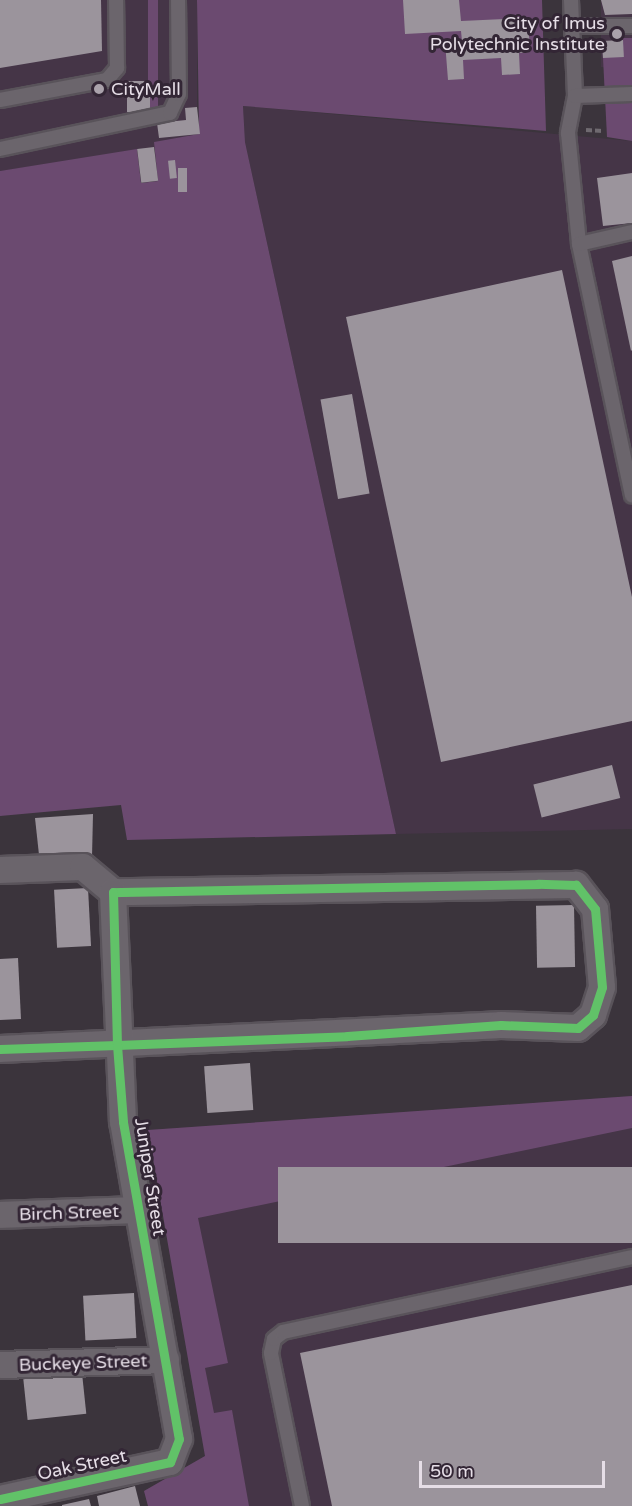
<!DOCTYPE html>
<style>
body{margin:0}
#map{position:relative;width:632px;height:1506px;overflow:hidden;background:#3b343c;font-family:"Varela Round",sans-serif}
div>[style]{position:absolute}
.built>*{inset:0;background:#453547;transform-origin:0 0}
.green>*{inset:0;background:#6b4a70;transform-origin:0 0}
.building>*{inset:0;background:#9b949c;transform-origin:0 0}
.path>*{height:4px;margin-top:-2px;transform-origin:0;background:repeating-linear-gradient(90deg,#6f6a70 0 6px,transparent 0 9px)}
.roads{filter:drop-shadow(2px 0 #59535a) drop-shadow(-2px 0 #59535a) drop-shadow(0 2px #59535a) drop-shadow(0 -2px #59535a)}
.lane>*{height:14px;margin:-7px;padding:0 7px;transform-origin:7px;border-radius:7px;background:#6b656c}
.street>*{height:26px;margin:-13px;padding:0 13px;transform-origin:13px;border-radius:13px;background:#6b656c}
.cycleway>*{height:9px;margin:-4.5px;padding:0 4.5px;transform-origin:4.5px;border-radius:4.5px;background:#61c268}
.dots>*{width:16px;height:16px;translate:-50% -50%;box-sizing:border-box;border:3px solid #332635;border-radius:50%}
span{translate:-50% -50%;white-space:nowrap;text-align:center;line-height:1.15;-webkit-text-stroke:6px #332635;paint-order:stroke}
.poi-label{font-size:18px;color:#e6dee7}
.right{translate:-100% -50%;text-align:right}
.left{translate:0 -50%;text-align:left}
.street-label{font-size:18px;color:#e6dee7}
.scale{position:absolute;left:419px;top:1461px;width:186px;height:27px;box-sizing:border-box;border:3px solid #e6dee7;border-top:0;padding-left:8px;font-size:18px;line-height:21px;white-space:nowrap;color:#e6dee7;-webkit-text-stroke:4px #332635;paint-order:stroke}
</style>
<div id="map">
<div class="built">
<i style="clip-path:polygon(0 0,197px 0,197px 143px,0 171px)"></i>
<i style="left:601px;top:0;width:31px;height:67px"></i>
<i style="clip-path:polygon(243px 106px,632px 141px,632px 829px,396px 834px,245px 142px)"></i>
<i style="clip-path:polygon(632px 1096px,632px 1506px,148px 1506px,144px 1491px,205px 1456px,148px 1130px)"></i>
</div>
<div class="green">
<i style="left:148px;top:0;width:10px;height:111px"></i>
<i style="clip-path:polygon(197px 0,542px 0,546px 131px,243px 106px,245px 142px,396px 834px,127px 840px,121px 805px,0 816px,0 171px,137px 149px,141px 183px,158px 181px,154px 142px,199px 134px)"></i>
<i style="clip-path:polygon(623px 38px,632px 38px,632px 141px,607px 137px,603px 58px)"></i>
<i style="clip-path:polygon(632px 1096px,632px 1128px,198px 1218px,228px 1363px,205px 1368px,214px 1413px,232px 1410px,249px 1506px,148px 1506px,144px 1491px,205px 1456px,148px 1130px)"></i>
</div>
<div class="building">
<i style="clip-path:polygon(0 0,101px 0,102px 51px,0 68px)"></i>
<i style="clip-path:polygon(403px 0,459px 0,461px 21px,528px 18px,530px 52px,519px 53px,520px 74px,502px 75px,501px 58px,463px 60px,464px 79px,448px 80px,445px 42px,462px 41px,461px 31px,405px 34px)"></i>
<i style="clip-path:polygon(601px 0,632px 0,632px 14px,605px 15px)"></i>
<i style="left:623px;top:40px;width:17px;height:21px;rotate:87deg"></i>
<i style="left:127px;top:81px;width:23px;height:31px"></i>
<i style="clip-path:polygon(197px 107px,200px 134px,159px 138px,157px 123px,186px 120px,185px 108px)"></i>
<i style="left:154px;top:147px;width:34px;height:17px;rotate:83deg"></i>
<i style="left:175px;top:160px;width:18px;height:7px;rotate:84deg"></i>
<i style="left:178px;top:168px;width:9px;height:24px"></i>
<i style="clip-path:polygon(632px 173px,632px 223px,603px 226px,597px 178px)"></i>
<i style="clip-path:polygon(632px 256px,632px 350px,631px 351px,612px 261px)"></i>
<i style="clip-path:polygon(562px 270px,632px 597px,632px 721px,441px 762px,346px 317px)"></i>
<i style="left:352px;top:394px;width:101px;height:32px;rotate:80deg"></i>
<i style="left:612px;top:765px;width:34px;height:81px;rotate:76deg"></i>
<i style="clip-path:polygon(93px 814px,92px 857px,40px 864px,35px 818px)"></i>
<i style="left:88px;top:888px;width:58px;height:34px;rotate:87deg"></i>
<i style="left:574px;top:905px;width:62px;height:38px;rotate:89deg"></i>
<i style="clip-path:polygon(18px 958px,21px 1019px,0 1020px,0 959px)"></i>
<i style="left:250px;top:1063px;width:47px;height:46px;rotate:86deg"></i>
<i style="left:632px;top:1167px;width:76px;height:354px;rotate:90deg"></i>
<i style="clip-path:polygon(632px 1285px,632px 1506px,332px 1506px,300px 1353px)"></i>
<i style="left:134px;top:1293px;width:45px;height:51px;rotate:87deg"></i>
<i style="left:82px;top:1373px;width:41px;height:59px;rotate:84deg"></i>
<i style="clip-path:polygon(135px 1486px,140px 1506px,99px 1506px,97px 1496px)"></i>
<i style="clip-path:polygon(89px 1499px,91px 1506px,62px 1506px,62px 1505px)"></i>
</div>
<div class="path">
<i style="left:586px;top:130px;width:17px;rotate:3deg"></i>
</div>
<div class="roads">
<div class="lane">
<i style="left:571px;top:0;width:96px;rotate:87.6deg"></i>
<i style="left:575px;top:96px;width:38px;rotate:101deg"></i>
<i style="left:568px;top:133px;width:112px;rotate:84.3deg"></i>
<i style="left:579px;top:244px;width:257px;rotate:78.1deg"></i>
<i style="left:572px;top:26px;width:60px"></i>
<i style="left:575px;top:96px;width:57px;rotate:-2deg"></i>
<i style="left:0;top:100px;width:109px;rotate:-10.6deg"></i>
<i style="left:107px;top:80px;width:16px;rotate:-50deg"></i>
<i style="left:117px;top:68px;width:68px;rotate:-90.8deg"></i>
<i style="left:0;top:149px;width:174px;rotate:-12deg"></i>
<i style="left:170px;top:113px;width:21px;rotate:-65deg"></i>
<i style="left:179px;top:94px;width:94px;rotate:-90.6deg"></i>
<i style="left:579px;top:244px;width:54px;rotate:-12.8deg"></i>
<i style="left:302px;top:1506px;width:156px;rotate:-101.5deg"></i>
<i style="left:271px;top:1353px;width:14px;rotate:-78deg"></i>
<i style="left:274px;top:1339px;width:11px;rotate:-38deg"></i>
<i style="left:283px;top:1332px;width:357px;rotate:-12.1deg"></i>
</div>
<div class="street">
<i style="left:0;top:870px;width:83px;rotate:-2.1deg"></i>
<i style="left:83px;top:867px;width:39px;rotate:40deg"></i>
<i style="left:0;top:1049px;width:502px;rotate:-2.74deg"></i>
<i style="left:501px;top:1025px;width:77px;rotate:2.2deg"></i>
<i style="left:578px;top:1028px;width:20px;rotate:-41deg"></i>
<i style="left:593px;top:1015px;width:29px;rotate:-72deg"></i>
<i style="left:602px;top:987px;width:78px;rotate:-95.1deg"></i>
<i style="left:595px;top:909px;width:31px;rotate:-128deg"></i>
<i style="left:576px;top:885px;width:463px;rotate:179.1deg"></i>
<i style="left:0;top:1215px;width:138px;rotate:-2.1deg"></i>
<i style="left:0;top:1365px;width:166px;rotate:-1.7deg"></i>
<i style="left:0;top:1499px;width:174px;rotate:-12.3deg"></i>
<i style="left:170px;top:1462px;width:25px;rotate:-69deg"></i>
<i style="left:179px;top:1439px;width:322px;rotate:-100deg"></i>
<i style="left:123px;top:1122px;width:230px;rotate:-92.5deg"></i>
</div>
</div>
<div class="cycleway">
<i style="left:0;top:1049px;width:117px;rotate:-2deg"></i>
<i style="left:117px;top:1045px;width:230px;rotate:-2.2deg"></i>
<i style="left:347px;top:1036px;width:154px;rotate:-4.1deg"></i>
<i style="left:501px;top:1025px;width:77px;rotate:2.2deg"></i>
<i style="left:578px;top:1028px;width:20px;rotate:-41deg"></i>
<i style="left:593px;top:1015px;width:29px;rotate:-72deg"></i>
<i style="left:602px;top:987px;width:78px;rotate:-95.1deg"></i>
<i style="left:595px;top:909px;width:31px;rotate:-128deg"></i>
<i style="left:576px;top:885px;width:38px;rotate:-178deg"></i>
<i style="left:538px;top:884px;width:425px;rotate:178.9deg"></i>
<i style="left:113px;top:892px;width:153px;rotate:88.5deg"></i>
<i style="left:117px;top:1045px;width:77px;rotate:85.5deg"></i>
<i style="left:123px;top:1122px;width:322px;rotate:80deg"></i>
<i style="left:179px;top:1439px;width:25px;rotate:111deg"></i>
<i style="left:170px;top:1462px;width:174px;rotate:167.7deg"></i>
</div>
<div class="dots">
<i style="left:617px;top:34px;background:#aaa2ab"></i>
<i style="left:99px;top:89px;background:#aaa2ab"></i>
</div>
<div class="poi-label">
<span class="right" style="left:605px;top:34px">City of Imus<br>Polytechnic Institute</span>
<span class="left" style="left:111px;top:89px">CityMall</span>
</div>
<div class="street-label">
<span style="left:150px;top:1177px;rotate:81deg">Juniper Street</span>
<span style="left:69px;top:1213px;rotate:-2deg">Birch Street</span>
<span style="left:83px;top:1363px;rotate:-2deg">Buckeye Street</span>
<span style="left:82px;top:1465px;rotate:-12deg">Oak Street</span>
</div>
<div class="scale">50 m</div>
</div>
